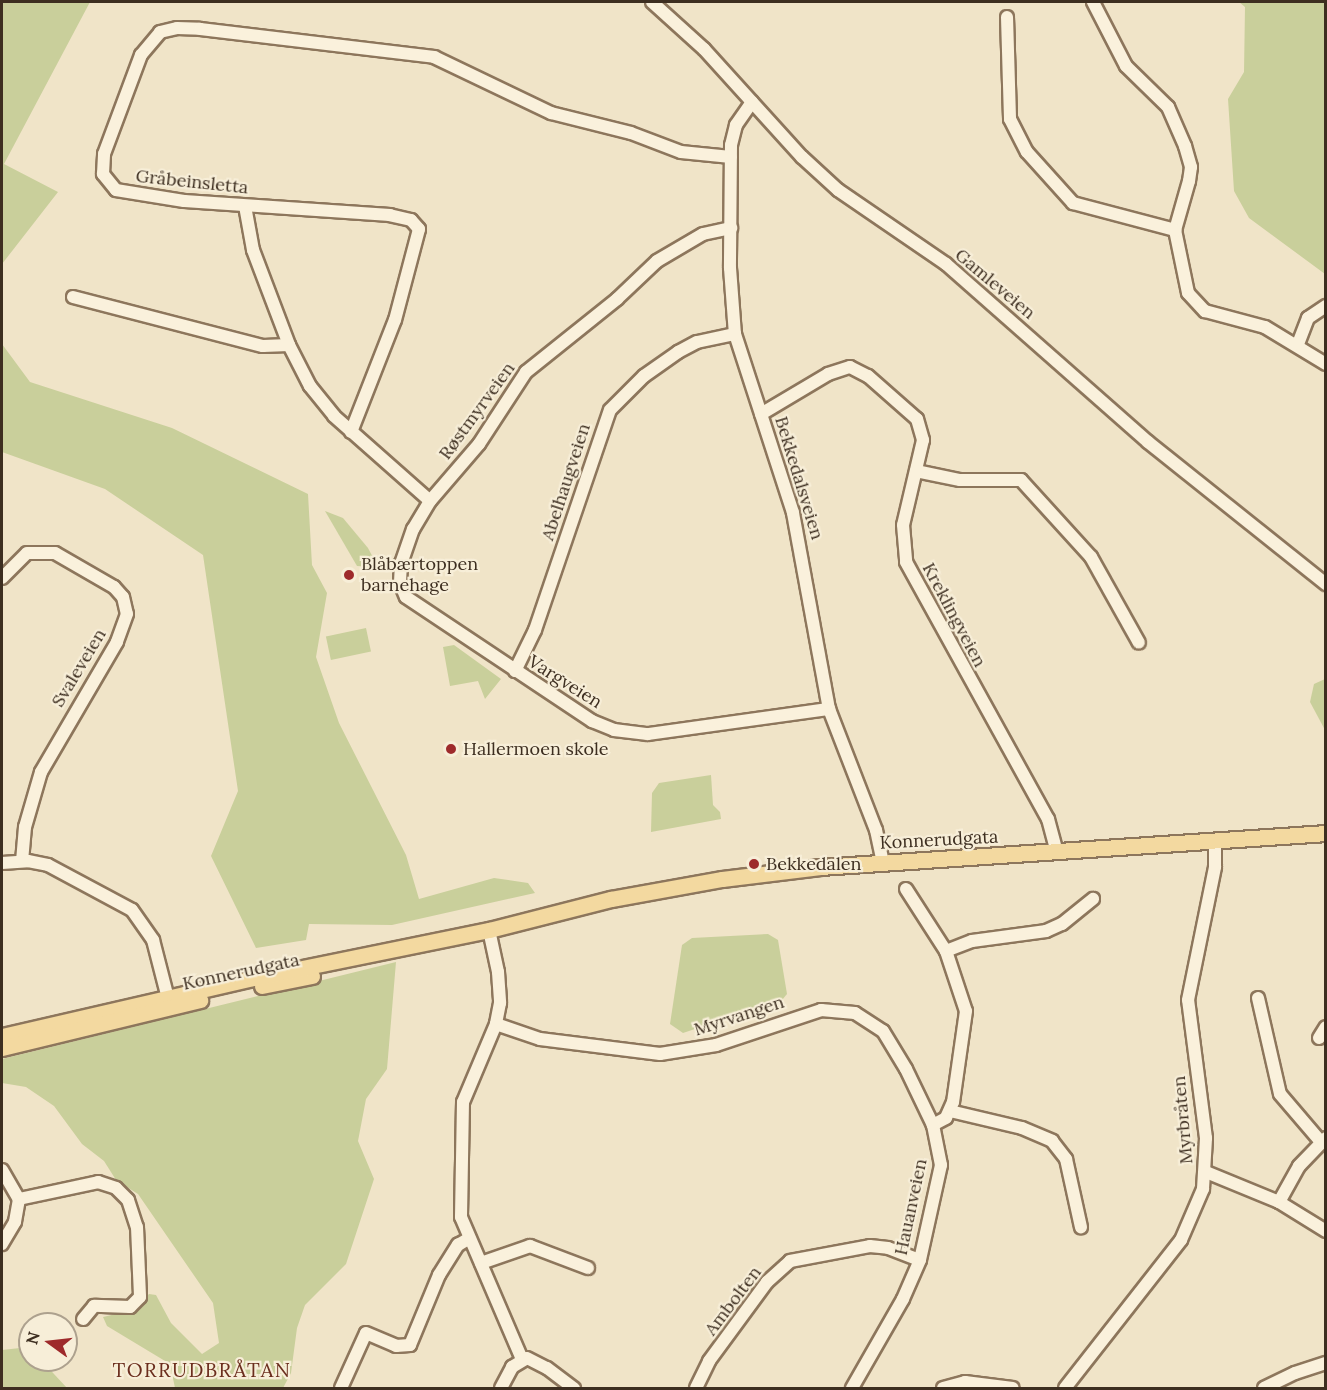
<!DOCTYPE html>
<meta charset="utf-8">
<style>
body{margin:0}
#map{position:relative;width:1327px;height:1390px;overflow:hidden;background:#f0e4c8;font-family:Lora,serif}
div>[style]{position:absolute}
.green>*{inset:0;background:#c9cf9b;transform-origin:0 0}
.roads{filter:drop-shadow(2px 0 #8d765c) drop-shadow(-2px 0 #8d765c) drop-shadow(0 2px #8d765c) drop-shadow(0 -2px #8d765c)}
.minor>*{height:12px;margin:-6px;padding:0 6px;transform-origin:6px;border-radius:6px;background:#faf1dc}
.major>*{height:15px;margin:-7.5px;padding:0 7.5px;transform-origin:7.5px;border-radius:7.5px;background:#f3d9a0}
.dots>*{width:16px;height:16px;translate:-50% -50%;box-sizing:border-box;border:3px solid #f7eed8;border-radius:50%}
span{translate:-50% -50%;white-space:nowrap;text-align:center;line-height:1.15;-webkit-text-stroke:4.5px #f7eed8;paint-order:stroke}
.street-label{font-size:18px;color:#3d2e20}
.poi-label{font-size:18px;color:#3d2e20}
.left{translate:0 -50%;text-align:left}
.neighbourhood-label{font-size:20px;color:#6b2e1e;letter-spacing:1.5px}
.frame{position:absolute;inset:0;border:3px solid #3d2e20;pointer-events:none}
.north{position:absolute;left:18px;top:1312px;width:60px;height:60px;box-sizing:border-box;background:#f7eed8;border:2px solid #ada18e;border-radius:50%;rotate:285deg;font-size:16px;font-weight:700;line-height:24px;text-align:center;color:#3d2e20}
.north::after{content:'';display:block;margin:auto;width:21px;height:27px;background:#9e2a2b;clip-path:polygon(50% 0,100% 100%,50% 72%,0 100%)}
</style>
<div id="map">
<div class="green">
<i style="clip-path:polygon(2px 2px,90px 2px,4px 164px,58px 192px,2px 264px)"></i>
<i style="clip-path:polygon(1239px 2px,1325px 2px,1325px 274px,1249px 218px,1234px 191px,1228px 99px,1244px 72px,1245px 7px)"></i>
<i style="clip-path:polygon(2px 344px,30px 382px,172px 428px,308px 494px,312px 565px,327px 593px,316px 657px,339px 723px,406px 855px,419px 899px,494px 878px,528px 883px,535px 893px,392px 925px,309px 924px,306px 940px,256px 948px,211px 856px,238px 791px,203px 555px,105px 489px,2px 452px)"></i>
<i style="clip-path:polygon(325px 511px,343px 518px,368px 548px,378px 567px,357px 566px)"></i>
<i style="left:366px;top:628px;width:24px;height:41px;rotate:78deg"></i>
<i style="clip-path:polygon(454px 645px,501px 679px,485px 699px,478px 681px,450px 686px,443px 647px)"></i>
<i style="clip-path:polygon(1325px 679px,1325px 730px,1310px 702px,1314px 684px)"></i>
<i style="clip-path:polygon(711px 775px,713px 805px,720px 812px,721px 819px,651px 832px,652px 793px,659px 783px)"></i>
<i style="clip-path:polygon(768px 934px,778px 940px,787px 994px,782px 1000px,683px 1033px,670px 1024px,682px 945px,692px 938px)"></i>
<i style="clip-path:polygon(396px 962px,387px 1069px,366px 1099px,358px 1141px,374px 1179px,346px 1264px,305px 1305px,297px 1328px,291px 1373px,283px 1388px,175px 1388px,170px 1364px,107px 1326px,103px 1317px,133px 1310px,149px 1294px,156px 1295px,171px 1323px,202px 1354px,219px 1343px,213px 1303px,138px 1194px,116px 1180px,104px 1161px,82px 1144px,54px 1106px,26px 1087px,2px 1083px,2px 1059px)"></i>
<i style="clip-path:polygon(29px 1347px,30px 1360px,41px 1360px,67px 1388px,2px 1388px,2px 1350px)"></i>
</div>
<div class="roads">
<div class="minor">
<i style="left:652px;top:2px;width:70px;rotate:42.1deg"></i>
<i style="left:704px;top:49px;width:146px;rotate:47.8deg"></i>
<i style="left:802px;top:157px;width:49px;rotate:42.5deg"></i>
<i style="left:838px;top:190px;width:131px;rotate:34.4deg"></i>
<i style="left:946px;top:264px;width:269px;rotate:41.4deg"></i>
<i style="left:1148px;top:442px;width:228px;rotate:38.6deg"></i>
<i style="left:1093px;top:2px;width:72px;rotate:62.7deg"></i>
<i style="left:1126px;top:66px;width:59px;rotate:44.3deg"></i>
<i style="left:1168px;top:107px;width:43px;rotate:66.4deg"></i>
<i style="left:1185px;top:146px;width:22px;rotate:74deg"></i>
<i style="left:1191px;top:167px;width:14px;rotate:98deg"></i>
<i style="left:1189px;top:181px;width:51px;rotate:105.9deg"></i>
<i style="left:1175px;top:230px;width:64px;rotate:78.3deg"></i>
<i style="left:1188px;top:293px;width:25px;rotate:47deg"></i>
<i style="left:1205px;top:311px;width:62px;rotate:14.9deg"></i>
<i style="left:1265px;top:327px;width:71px;rotate:31.2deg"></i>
<i style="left:1007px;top:17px;width:102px;rotate:88.3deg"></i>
<i style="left:1010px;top:119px;width:37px;rotate:63deg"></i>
<i style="left:1027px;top:152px;width:69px;rotate:48deg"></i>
<i style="left:1073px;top:203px;width:106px;rotate:14.8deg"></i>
<i style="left:752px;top:102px;width:28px;rotate:125deg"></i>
<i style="left:736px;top:125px;width:21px;rotate:104deg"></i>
<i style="left:731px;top:145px;width:123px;rotate:90.5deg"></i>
<i style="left:730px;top:268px;width:66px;rotate:85.7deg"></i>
<i style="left:735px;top:334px;width:188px;rotate:72deg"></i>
<i style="left:793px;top:513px;width:199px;rotate:79.6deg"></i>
<i style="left:829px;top:709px;width:130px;rotate:68.8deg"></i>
<i style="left:876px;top:830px;width:33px;rotate:78deg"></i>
<i style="left:245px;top:206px;width:45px;rotate:79.7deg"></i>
<i style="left:253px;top:250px;width:102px;rotate:69.2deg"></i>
<i style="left:289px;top:345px;width:46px;rotate:62.9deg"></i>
<i style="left:310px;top:386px;width:38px;rotate:51deg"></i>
<i style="left:334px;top:416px;width:128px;rotate:41.5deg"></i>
<i style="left:430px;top:501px;width:75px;rotate:-49.3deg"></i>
<i style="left:479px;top:444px;width:86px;rotate:-56.9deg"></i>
<i style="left:526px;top:372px;width:117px;rotate:-38.7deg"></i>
<i style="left:617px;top:299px;width:55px;rotate:-43.5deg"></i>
<i style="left:657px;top:261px;width:53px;rotate:-30.4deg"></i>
<i style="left:703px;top:234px;width:29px;rotate:-12deg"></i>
<i style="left:73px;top:297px;width:196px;rotate:14.5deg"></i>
<i style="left:263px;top:346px;width:26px;rotate:-2deg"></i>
<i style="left:1298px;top:344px;width:28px;rotate:-69deg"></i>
<i style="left:1308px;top:318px;width:22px;rotate:-34deg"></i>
<i style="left:761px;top:414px;width:78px;rotate:-30.8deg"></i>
<i style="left:828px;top:374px;width:23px;rotate:-18deg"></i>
<i style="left:850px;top:367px;width:20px;rotate:27deg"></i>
<i style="left:868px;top:376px;width:65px;rotate:41.3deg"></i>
<i style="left:917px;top:419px;width:22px;rotate:74deg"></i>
<i style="left:923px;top:440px;width:87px;rotate:103.2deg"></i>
<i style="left:903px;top:525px;width:37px;rotate:85deg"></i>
<i style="left:906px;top:562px;width:294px;rotate:61.1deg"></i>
<i style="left:1048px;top:819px;width:34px;rotate:75deg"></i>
<i style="left:351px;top:432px;width:120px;rotate:-68.6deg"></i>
<i style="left:395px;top:320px;width:94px;rotate:-75.2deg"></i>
<i style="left:419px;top:229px;width:12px;rotate:-132deg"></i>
<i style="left:411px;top:220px;width:22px;rotate:-167deg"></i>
<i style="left:390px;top:215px;width:206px;rotate:-176.1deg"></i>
<i style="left:184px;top:201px;width:69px;rotate:-170.8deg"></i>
<i style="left:116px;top:190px;width:21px;rotate:-129deg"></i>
<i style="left:103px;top:174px;width:20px;rotate:-87deg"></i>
<i style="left:104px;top:154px;width:106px;rotate:-69.5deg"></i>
<i style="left:141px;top:55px;width:30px;rotate:-50deg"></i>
<i style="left:160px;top:32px;width:17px;rotate:-13deg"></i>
<i style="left:177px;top:28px;width:23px;rotate:2deg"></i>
<i style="left:200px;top:29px;width:236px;rotate:6.8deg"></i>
<i style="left:434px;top:57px;width:130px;rotate:25.6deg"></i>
<i style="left:551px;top:113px;width:82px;rotate:14deg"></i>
<i style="left:631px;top:133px;width:53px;rotate:20.8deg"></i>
<i style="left:681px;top:152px;width:50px;rotate:5.7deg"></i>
<i style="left:916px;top:471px;width:45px;rotate:11.6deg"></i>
<i style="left:960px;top:480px;width:61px"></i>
<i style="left:1021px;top:480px;width:104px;rotate:47.7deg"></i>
<i style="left:1091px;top:557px;width:98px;rotate:60.8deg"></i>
<i style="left:430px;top:501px;width:33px;rotate:121deg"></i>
<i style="left:413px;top:529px;width:36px;rotate:109deg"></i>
<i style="left:401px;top:563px;width:20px;rotate:93deg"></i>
<i style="left:400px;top:583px;width:15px;rotate:67deg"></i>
<i style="left:406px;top:597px;width:224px;rotate:33.7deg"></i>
<i style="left:592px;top:721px;width:24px;rotate:22deg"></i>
<i style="left:614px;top:730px;width:34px;rotate:7deg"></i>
<i style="left:648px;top:734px;width:183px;rotate:-7.9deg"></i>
<i style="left:2px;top:578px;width:35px;rotate:-45deg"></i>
<i style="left:27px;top:553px;width:28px"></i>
<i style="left:55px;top:553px;width:68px;rotate:30deg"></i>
<i style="left:114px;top:587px;width:13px;rotate:48deg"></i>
<i style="left:123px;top:597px;width:17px;rotate:77deg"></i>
<i style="left:127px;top:614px;width:30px;rotate:110deg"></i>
<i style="left:117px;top:642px;width:151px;rotate:120.3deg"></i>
<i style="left:41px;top:772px;width:57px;rotate:106.2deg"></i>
<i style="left:25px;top:827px;width:34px;rotate:95deg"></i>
<i style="left:515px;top:671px;width:46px;rotate:-64deg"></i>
<i style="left:535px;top:630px;width:232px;rotate:-71.2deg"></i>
<i style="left:610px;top:410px;width:48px;rotate:-45deg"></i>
<i style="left:644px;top:376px;width:42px;rotate:-35.2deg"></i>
<i style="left:678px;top:352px;width:21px;rotate:-28deg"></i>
<i style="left:697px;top:342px;width:39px;rotate:-12deg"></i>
<i style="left:2px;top:863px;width:26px;rotate:-4deg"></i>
<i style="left:28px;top:861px;width:20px;rotate:11deg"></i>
<i style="left:48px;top:865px;width:95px;rotate:28.2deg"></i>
<i style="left:132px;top:910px;width:37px;rotate:55deg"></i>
<i style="left:153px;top:940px;width:68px;rotate:75.6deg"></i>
<i style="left:906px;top:889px;width:74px;rotate:57.2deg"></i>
<i style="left:946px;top:951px;width:63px;rotate:71.6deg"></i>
<i style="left:966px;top:1011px;width:92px;rotate:98.1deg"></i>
<i style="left:953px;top:1102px;width:17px;rotate:114deg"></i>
<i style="left:946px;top:1118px;width:15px;rotate:152deg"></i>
<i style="left:489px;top:930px;width:43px;rotate:77.9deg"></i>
<i style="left:498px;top:972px;width:31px;rotate:86deg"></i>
<i style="left:500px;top:1003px;width:21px;rotate:101deg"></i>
<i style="left:496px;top:1024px;width:85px;rotate:112.9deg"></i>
<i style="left:463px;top:1102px;width:115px;rotate:91deg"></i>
<i style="left:461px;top:1217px;width:155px;rotate:66.8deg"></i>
<i style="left:946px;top:951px;width:28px;rotate:-21deg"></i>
<i style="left:972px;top:941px;width:75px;rotate:-7.7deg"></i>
<i style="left:1046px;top:931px;width:17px;rotate:-24deg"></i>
<i style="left:1062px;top:924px;width:40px;rotate:-39deg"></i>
<i style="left:1258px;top:998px;width:98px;rotate:77.1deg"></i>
<i style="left:1280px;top:1094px;width:63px;rotate:49.5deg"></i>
<i style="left:496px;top:1024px;width:46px;rotate:18.8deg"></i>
<i style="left:540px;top:1039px;width:121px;rotate:7.1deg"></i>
<i style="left:660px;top:1054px;width:57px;rotate:-9.1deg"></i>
<i style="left:716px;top:1045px;width:111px;rotate:-18.4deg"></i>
<i style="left:821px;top:1010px;width:34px;rotate:5deg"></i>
<i style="left:855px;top:1013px;width:33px;rotate:33deg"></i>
<i style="left:883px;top:1031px;width:44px;rotate:58.8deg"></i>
<i style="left:906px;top:1069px;width:62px;rotate:64.3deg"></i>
<i style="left:933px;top:1125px;width:41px;rotate:78.7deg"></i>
<i style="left:941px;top:1165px;width:97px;rotate:102.5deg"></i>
<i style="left:920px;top:1260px;width:43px;rotate:113.6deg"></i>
<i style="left:903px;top:1299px;width:103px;rotate:119.8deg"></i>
<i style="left:1319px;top:1038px;width:13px;rotate:-58deg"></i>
<i style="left:950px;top:1111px;width:74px;rotate:13.3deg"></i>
<i style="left:1022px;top:1128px;width:33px;rotate:23deg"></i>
<i style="left:1052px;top:1141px;width:23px;rotate:52deg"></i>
<i style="left:1066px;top:1159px;width:70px;rotate:77.6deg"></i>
<i style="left:2px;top:1170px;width:34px;rotate:60deg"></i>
<i style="left:19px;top:1199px;width:23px;rotate:100deg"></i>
<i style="left:15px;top:1222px;width:26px;rotate:121deg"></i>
<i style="left:1206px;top:1172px;width:79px;rotate:22.3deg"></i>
<i style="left:1279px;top:1202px;width:55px;rotate:31.7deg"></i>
<i style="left:19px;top:1199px;width:81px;rotate:-12.1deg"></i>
<i style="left:98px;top:1182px;width:19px;rotate:18deg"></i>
<i style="left:116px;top:1188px;width:17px;rotate:45deg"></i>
<i style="left:128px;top:1200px;width:28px;rotate:72deg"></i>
<i style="left:137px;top:1227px;width:70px;rotate:87.5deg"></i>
<i style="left:140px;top:1297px;width:14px;rotate:135deg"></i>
<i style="left:130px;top:1307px;width:36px;rotate:-178deg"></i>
<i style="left:94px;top:1306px;width:17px;rotate:130deg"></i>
<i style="left:1279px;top:1202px;width:41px;rotate:-60.9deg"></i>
<i style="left:1299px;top:1166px;width:39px;rotate:-46deg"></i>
<i style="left:481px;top:1263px;width:52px;rotate:-19.1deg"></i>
<i style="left:530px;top:1246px;width:62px;rotate:20.8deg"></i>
<i style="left:341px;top:1388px;width:60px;rotate:-65.6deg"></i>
<i style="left:366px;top:1333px;width:33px;rotate:23deg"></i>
<i style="left:396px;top:1346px;width:14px;rotate:-4deg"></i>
<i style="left:410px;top:1345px;width:76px;rotate:-67.5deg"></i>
<i style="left:439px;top:1275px;width:36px;rotate:-58deg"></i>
<i style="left:458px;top:1245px;width:12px;rotate:-31deg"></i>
<i style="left:501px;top:1388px;width:24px;rotate:-62deg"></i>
<i style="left:512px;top:1367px;width:17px;rotate:-31deg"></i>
<i style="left:527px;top:1358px;width:22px;rotate:27deg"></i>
<i style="left:547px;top:1368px;width:34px;rotate:37deg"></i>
<i style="left:696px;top:1388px;width:30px;rotate:-64deg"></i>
<i style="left:709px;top:1361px;width:98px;rotate:-53.7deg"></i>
<i style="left:767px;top:1282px;width:31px;rotate:-42deg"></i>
<i style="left:790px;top:1261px;width:81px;rotate:-10.6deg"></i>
<i style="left:870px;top:1246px;width:18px;rotate:6deg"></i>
<i style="left:888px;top:1248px;width:34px;rotate:21deg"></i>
<i style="left:943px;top:1388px;width:23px;rotate:-15deg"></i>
<i style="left:965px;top:1382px;width:48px;rotate:7.1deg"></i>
<i style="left:1065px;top:1388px;width:188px;rotate:-51.9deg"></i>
<i style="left:1181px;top:1240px;width:56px;rotate:-66.7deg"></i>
<i style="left:1203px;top:1189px;width:51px;rotate:-86.6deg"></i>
<i style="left:1206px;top:1138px;width:139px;rotate:-97.4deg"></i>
<i style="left:1188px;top:1000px;width:136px;rotate:-78.5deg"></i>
<i style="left:1215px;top:867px;width:24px;rotate:-90deg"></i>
<i style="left:1264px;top:1388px;width:34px;rotate:-26deg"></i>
<i style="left:1295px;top:1373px;width:33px;rotate:-18deg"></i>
</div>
<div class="major">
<i style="left:262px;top:986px;width:51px;rotate:-11.3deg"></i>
<i style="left:2px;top:1036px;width:258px;rotate:-13deg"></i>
<i style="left:253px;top:978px;width:241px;rotate:-11.5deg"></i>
<i style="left:489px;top:930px;width:126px;rotate:-14.3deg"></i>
<i style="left:611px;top:899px;width:113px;rotate:-10.2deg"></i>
<i style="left:722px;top:879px;width:99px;rotate:-7deg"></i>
<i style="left:820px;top:867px;width:507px;rotate:-3.84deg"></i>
<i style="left:2px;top:1048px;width:204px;rotate:-13.6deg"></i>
</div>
</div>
<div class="dots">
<i style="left:349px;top:575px;background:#9e2a2b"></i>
<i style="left:451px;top:749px;background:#9e2a2b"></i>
<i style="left:754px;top:864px;background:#9e2a2b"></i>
</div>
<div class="street-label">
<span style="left:192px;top:182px;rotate:6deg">Gråbeinsletta</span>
<span style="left:995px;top:284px;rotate:40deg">Gamleveien</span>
<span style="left:477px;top:411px;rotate:-54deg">Røstmyrveien</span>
<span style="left:799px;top:478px;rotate:73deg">Bekkedalsveien</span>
<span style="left:566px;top:482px;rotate:-72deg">Abelhaugveien</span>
<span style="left:954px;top:615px;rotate:62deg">Kreklingveien</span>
<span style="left:79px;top:668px;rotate:-59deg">Svaleveien</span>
<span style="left:565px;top:682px;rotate:32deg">Vargveien</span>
<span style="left:939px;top:840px;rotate:-3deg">Konnerudgata</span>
<span style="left:241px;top:972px;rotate:-12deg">Konnerudgata</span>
<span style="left:739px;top:1016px;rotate:-18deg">Myrvangen</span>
<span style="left:1183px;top:1120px;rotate:-95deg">Myrbråten</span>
<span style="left:911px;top:1207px;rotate:-78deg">Hauanveien</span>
<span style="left:733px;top:1301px;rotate:-53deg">Ambolten</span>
</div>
<div class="poi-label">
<span class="left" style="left:361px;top:575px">Blåbærtoppen<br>barnehage</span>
<span class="left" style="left:463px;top:749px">Hallermoen skole</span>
<span class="left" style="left:766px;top:864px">Bekkedalen</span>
</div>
<div class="neighbourhood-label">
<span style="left:202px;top:1369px">TORRUDBRÅTAN</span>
</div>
<div class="frame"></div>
<div class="north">N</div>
</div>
